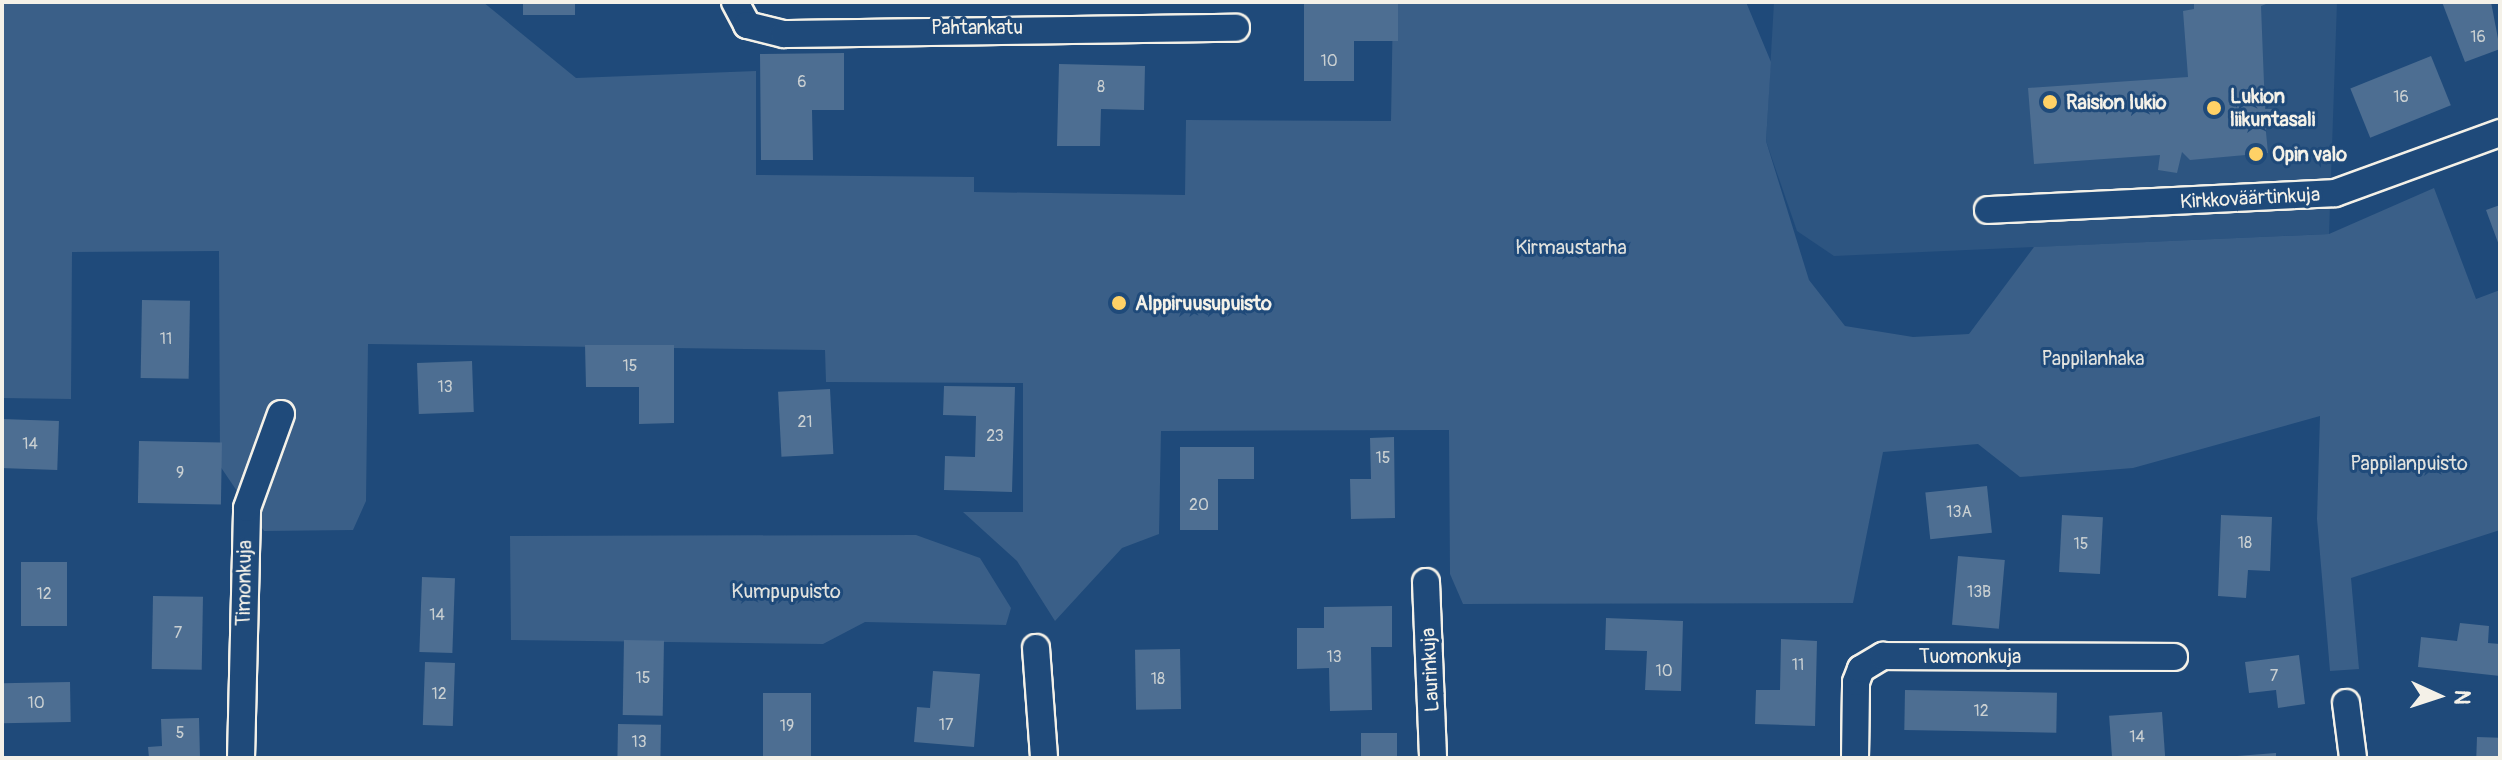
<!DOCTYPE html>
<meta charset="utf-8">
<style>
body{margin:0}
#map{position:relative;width:2502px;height:760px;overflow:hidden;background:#1f4a7a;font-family:Pangolin,sans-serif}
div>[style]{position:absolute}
.built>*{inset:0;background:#2d5581}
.green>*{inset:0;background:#3a5f88}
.building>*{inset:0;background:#4d6e92;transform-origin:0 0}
.roads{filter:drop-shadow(2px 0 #f4f1e8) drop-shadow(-2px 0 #f4f1e8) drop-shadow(0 2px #f4f1e8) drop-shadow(0 -2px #f4f1e8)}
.minor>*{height:26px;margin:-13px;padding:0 13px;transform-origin:13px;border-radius:13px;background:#1f4a7a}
.dots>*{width:22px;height:22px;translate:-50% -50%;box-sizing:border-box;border:4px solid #1f4a7a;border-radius:50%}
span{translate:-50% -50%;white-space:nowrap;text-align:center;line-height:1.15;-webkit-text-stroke:6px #1f4a7a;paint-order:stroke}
.number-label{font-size:16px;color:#cad0d2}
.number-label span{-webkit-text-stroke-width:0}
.street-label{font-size:20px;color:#f4f1e8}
.poi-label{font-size:20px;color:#f4f1e8;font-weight:700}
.left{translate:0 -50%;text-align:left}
.park-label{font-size:20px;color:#e1e2de}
.frame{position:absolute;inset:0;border:4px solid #f4f1e8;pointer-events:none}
.north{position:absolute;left:2398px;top:656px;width:80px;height:80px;-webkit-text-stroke:6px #1f4a7a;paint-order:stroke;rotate:93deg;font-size:22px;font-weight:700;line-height:32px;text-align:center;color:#f4f1e8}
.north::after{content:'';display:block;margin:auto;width:28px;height:36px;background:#f4f1e8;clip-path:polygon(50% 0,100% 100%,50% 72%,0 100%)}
</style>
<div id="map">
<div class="built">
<i style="clip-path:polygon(1774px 2px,2337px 2px,2329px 234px,1834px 256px,1797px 231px,1766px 141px)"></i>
</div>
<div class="green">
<i style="clip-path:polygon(2px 2px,483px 2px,576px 78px,756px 71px,756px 175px,974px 177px,974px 192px,1185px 195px,1186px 120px,1391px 121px,1393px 2px,1746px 2px,1771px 62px,1766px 141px,1809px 280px,1845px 326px,1913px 337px,1969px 334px,2034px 247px,2329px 234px,2434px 188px,2476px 299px,2500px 290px,2500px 530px,2351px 578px,2359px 669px,2330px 671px,2317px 519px,2320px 416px,2133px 468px,2020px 477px,1978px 444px,1883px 452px,1853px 603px,1463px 604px,1450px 574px,1449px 430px,1161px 431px,1159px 534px,1122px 548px,1055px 621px,1017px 561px,963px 512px,1023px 512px,1023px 383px,826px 382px,825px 350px,368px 344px,366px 501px,353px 530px,264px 531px,220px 466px,219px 251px,72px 252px,71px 399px,2px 398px)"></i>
<i style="clip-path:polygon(916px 535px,980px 558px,1011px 608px,1006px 625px,865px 622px,823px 644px,511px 640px,510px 536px)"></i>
</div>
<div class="building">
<i style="left:523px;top:2px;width:52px;height:13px"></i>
<i style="clip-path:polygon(1304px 2px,1398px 2px,1398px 41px,1354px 41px,1354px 81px,1304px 81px)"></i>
<i style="clip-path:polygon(2194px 2px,2271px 2px,2261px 6px,2265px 109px,2272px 109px,2265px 122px,2268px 153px,2190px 160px,2182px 152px,2177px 173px,2158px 170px,2160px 155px,2034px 164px,2028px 88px,2188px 77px,2183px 11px,2194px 9px)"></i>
<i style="clip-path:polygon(2442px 2px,2491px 2px,2500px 49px,2465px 62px)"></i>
<i style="clip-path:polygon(844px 53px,844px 110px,812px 110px,813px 160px,761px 160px,760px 54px)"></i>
<i style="left:2431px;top:56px;width:53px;height:87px;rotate:68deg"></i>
<i style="clip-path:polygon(1059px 64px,1145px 66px,1144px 110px,1101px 109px,1100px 146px,1057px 146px)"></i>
<i style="clip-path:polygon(2500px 205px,2500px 248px,2486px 210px)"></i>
<i style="left:142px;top:300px;width:48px;height:78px;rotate:1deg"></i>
<i style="clip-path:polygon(585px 345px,674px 345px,674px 423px,639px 424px,639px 387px,586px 387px)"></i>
<i style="left:472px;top:361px;width:51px;height:55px;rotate:88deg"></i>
<i style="clip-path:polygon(944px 386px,1015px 387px,1012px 492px,944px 490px,945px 456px,975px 457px,976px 416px,943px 415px)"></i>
<i style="left:830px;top:389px;width:65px;height:52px;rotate:87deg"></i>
<i style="left:2px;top:419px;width:57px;height:49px;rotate:2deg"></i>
<i style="clip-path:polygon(1394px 437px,1395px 518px,1351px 519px,1350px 479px,1371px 479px,1370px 438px)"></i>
<i style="left:139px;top:441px;width:83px;height:62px;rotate:1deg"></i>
<i style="clip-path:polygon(1180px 447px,1254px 447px,1254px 479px,1218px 479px,1218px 530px,1180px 530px)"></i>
<i style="left:1987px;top:486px;width:47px;height:62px;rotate:84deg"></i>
<i style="left:2062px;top:515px;width:41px;height:57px;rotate:3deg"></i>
<i style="clip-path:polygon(2221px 515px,2272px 517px,2270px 571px,2248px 570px,2246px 598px,2218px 596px)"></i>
<i style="left:1958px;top:556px;width:47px;height:69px;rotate:5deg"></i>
<i style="left:21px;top:562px;width:46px;height:64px"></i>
<i style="left:422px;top:577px;width:33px;height:75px;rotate:2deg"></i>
<i style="left:153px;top:596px;width:50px;height:73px;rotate:1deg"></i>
<i style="clip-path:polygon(1392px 606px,1392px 647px,1371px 647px,1372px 710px,1330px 711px,1329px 668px,1297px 669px,1297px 628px,1324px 628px,1324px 607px)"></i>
<i style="clip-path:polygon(1606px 618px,1683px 621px,1681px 691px,1645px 690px,1647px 651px,1605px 650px)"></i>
<i style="clip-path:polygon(2460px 623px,2489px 626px,2488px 643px,2500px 644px,2500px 676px,2418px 667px,2421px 637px,2457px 641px)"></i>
<i style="clip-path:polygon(1781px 639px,1817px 641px,1815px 726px,1755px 724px,1756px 690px,1780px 690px)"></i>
<i style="left:624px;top:640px;width:40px;height:75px;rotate:1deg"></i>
<i style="left:1180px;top:649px;width:60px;height:45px;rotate:89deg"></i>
<i style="clip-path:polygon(2299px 655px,2305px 704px,2278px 708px,2276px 690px,2249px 693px,2245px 662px)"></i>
<i style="left:425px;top:662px;width:30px;height:63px;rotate:2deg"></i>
<i style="clip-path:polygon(933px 671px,980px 674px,974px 747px,914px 742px,917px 707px,930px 708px)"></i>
<i style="left:70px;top:682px;width:40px;height:68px;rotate:89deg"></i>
<i style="left:1905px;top:690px;width:152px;height:40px;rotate:1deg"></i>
<i style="left:763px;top:693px;width:48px;height:65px"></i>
<i style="left:2162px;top:712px;width:46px;height:53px;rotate:86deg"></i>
<i style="clip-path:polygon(199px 718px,200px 758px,149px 758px,148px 747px,162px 746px,161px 719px)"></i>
<i style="left:618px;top:724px;width:43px;height:34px;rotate:1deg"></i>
<i style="left:1361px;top:733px;width:36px;height:25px"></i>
<i style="left:2477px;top:737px;width:23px;height:21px;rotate:2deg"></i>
<i style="clip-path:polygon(2276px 753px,2276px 758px,2237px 758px,2237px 756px)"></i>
</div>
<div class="roads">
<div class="minor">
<i style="left:735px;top:2px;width:26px;rotate:62deg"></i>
<i style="left:747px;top:25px;width:38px;rotate:14deg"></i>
<i style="left:784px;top:34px;width:452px;rotate:-0.8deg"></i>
<i style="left:1988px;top:210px;width:347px;rotate:-2.8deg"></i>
<i style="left:2335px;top:193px;width:176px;rotate:-20deg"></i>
<i style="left:1426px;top:582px;width:176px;rotate:87.7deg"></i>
<i style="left:1036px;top:648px;width:110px;rotate:85.8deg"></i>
<i style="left:2346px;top:703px;width:55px;rotate:82.7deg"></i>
<i style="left:241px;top:758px;width:250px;rotate:-88.6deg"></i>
<i style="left:247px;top:508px;width:100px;rotate:-70.1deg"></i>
<i style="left:1855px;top:758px;width:76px;rotate:-89.2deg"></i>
<i style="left:1856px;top:682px;width:14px;rotate:-69deg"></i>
<i style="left:1861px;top:669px;width:26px;rotate:-31deg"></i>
<i style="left:1883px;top:656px;width:291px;rotate:0.2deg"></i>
</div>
</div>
<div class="dots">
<i style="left:2050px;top:102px;background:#ffd166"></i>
<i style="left:2214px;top:108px;background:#ffd166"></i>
<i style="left:2256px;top:154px;background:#ffd166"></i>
<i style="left:1119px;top:303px;background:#ffd166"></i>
</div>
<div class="number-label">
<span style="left:2478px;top:37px">16</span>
<span style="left:1329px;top:61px">10</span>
<span style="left:802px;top:82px">6</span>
<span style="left:1101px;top:87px">8</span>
<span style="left:2401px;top:97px">16</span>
<span style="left:166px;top:339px">11</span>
<span style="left:630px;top:366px">15</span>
<span style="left:445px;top:387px">13</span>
<span style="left:805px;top:422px">21</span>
<span style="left:995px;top:436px">23</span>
<span style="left:30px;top:444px">14</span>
<span style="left:1383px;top:458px">15</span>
<span style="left:180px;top:473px">9</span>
<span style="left:1199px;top:505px">20</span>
<span style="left:1959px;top:512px">13A</span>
<span style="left:2245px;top:543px">18</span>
<span style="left:2081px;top:544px">15</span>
<span style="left:1979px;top:592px">13B</span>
<span style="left:44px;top:594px">12</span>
<span style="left:437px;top:615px">14</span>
<span style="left:178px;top:633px">7</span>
<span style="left:1334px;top:657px">13</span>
<span style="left:1798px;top:665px">11</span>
<span style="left:1664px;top:671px">10</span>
<span style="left:2274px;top:676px">7</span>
<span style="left:643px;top:678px">15</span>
<span style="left:1158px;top:679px">18</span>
<span style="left:439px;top:694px">12</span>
<span style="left:36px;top:703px">10</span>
<span style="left:1981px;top:711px">12</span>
<span style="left:946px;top:725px">17</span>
<span style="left:787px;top:726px">19</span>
<span style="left:180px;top:733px">5</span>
<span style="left:2137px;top:737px">14</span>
<span style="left:639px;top:742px">13</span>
</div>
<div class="street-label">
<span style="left:977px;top:27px">Pahtankatu</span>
<span style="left:2250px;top:198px;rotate:-3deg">Kirkkoväärtinkuja</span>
<span style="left:244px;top:583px;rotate:-89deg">Timonkuja</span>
<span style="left:1970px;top:656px">Tuomonkuja</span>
<span style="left:1430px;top:670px;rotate:-93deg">Laurinkuja</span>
</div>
<div class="poi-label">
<span class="left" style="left:2230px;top:108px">Lukion<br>liikuntasali</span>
<span class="left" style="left:2066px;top:102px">Raision lukio</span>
<span class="left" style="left:2272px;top:154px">Opin valo</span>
<span class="left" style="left:1135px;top:303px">Alppiruusupuisto</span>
</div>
<div class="park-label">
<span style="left:1571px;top:247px">Kirmaustarha</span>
<span style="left:2093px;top:358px">Pappilanhaka</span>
<span style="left:2409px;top:463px">Pappilanpuisto</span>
<span style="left:786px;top:591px">Kumpupuisto</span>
</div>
<div class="frame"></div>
<div class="north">N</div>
</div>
